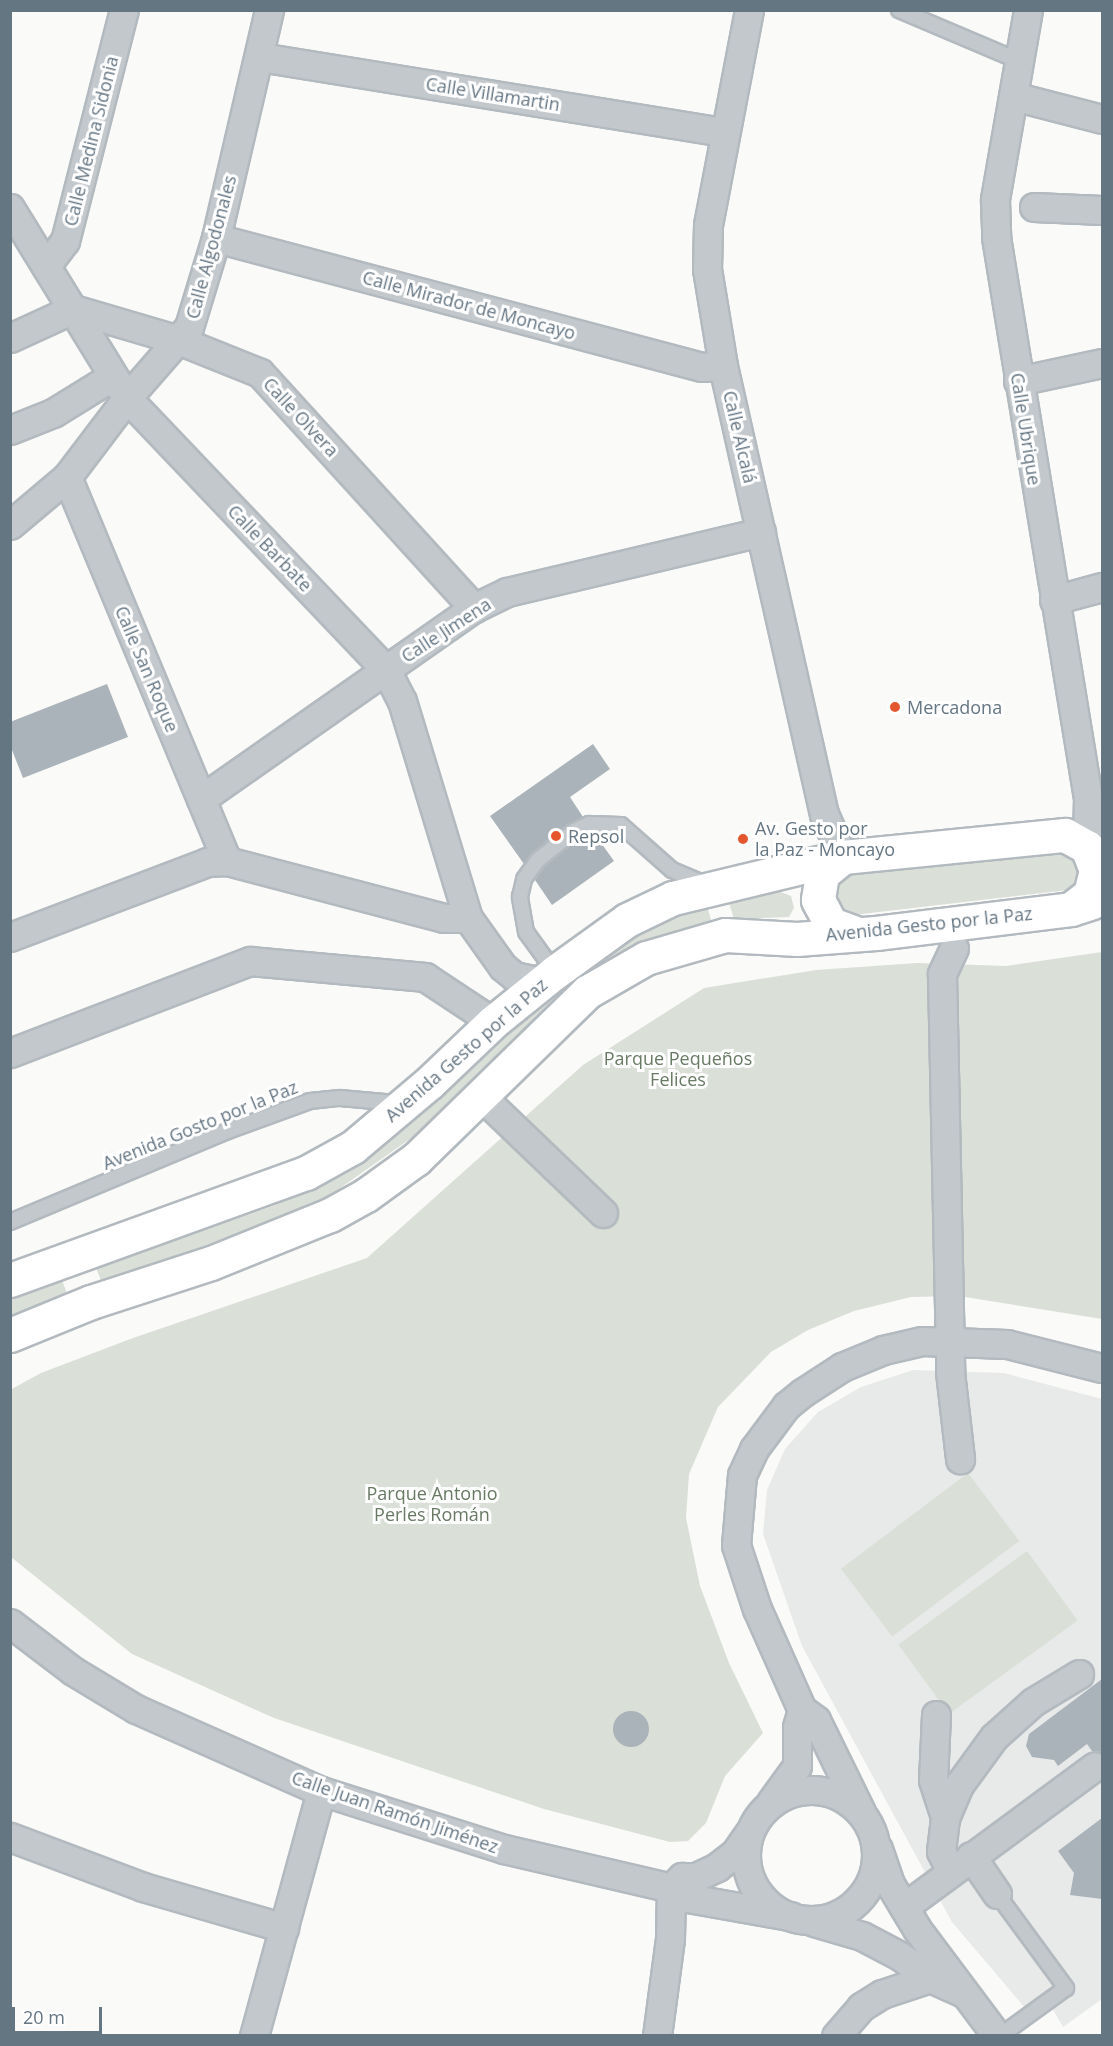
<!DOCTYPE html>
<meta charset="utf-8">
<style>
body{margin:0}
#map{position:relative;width:1113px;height:2046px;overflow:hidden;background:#fafaf8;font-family:"Open Sans",sans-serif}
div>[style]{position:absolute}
.built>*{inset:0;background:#e8e9e9}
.green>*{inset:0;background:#dadfd7;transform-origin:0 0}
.building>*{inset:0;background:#aab3b9}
.round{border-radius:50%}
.roads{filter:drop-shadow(2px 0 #b3babf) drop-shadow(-2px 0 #b3babf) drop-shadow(0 2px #b3babf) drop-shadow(0 -2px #b3babf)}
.lane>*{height:14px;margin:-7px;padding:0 7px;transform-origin:7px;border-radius:7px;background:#c3c8cc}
.street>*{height:27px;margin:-13.5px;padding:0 13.5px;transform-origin:13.5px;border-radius:13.5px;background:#c3c8cc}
.street>.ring{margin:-13.5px;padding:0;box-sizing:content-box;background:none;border:27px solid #c3c8cc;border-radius:50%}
.secondary>*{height:33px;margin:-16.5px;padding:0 16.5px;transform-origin:16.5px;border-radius:16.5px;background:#fff}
.dots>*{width:16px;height:16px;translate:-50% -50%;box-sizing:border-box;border:3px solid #fff;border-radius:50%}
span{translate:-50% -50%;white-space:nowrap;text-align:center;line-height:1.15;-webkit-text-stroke:6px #fff;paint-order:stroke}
.street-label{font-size:18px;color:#657683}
.poi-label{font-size:18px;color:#657683}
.left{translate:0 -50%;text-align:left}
.park-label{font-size:18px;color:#687a64}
.frame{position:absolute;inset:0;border:12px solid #657683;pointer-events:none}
.scale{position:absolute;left:12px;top:2007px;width:90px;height:27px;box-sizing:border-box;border:3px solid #657683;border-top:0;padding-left:8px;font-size:18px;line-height:21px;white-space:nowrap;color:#657683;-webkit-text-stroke:4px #fff;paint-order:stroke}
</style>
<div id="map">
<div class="built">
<i style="clip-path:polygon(913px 1370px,1004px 1373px,1102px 1399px,1102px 1999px,1063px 2027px,1044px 1994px,1025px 2008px,952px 1922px,802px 1646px,763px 1534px,767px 1490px,785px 1449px,818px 1412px,861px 1387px)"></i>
</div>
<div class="green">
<i style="clip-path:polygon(1058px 849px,1075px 859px,1079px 872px,1076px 883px,1068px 890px,853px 915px,835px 904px,833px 890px,839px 878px,849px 870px)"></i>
<i style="clip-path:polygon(773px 889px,791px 896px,794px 908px,789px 917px,734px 919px,728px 899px)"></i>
<i style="clip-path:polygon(707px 906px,711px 920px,626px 954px,555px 1002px,420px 1132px,316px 1205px,102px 1283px,96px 1268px,276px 1205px,378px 1148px,418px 1117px,558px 982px,659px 920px)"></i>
<i style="clip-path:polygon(1102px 952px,1102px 1319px,959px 1296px,911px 1297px,854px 1311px,808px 1330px,771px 1352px,718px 1407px,689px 1474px,686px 1518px,700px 1586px,729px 1663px,763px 1733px,725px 1776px,706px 1823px,688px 1841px,670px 1842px,544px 1809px,274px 1718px,132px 1654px,11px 1557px,10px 1390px,41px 1373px,133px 1338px,367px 1258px,583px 1065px,704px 988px,816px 970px,917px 963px,1006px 966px)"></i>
<i style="clip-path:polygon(62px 1280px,69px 1299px,11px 1321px,11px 1299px)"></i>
<i style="left:968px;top:1473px;width:85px;height:159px;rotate:53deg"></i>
<i style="left:1027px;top:1551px;width:86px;height:159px;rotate:54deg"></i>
</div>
<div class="building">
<i style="clip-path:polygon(107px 684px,128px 737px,23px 778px,10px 745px,10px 722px)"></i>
<i style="clip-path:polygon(593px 744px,610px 769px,570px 797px,583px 817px,568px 824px,524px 864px,490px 816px)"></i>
<i style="clip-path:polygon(594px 833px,614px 861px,552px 905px,535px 880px,545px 866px,579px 839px)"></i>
<i style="clip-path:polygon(1102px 1679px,1102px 1752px,1092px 1751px,1087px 1744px,1058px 1766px,1054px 1760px,1032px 1757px,1026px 1746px,1029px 1734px)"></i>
<i class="round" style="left:613px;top:1711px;width:36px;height:36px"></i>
<i style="clip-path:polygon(1102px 1818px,1102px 1899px,1070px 1895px,1074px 1873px,1058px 1851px)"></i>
</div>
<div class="roads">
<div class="lane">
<i style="left:899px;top:10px;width:130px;rotate:23deg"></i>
<i style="left:555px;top:972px;width:49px;rotate:-125.9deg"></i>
<i style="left:526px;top:932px;width:36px;rotate:-100deg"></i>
<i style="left:520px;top:897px;width:18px;rotate:-77deg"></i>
<i style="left:524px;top:879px;width:24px;rotate:-54deg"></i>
<i style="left:538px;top:860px;width:46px;rotate:-38.9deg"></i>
<i style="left:574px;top:831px;width:17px;rotate:-25deg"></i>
<i style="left:589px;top:824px;width:32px;rotate:2deg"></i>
<i style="left:621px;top:825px;width:68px;rotate:41.4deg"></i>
<i style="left:672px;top:870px;width:34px;rotate:23deg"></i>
<i style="left:10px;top:1222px;width:236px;rotate:-22.7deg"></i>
<i style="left:228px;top:1131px;width:87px;rotate:-20.1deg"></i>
<i style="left:310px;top:1101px;width:30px;rotate:-6deg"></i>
<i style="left:340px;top:1098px;width:56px;rotate:5.1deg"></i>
<i style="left:997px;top:1894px;width:117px;rotate:53.7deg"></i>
<i style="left:1066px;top:1988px;width:82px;rotate:144deg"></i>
</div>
<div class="street">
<i style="left:749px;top:10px;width:219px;rotate:100.8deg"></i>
<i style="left:708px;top:225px;width:44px;rotate:91.3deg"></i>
<i style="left:707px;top:269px;width:98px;rotate:80.6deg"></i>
<i style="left:723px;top:366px;width:459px;rotate:77.3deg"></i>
<i style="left:824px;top:814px;width:47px;rotate:66.2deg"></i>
<i style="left:1028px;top:10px;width:193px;rotate:99.9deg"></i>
<i style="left:995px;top:200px;width:37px;rotate:88deg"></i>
<i style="left:996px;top:237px;width:568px;rotate:80.69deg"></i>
<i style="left:1088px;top:798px;width:49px;rotate:91.2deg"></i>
<i style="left:260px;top:57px;width:471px;rotate:9.2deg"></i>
<i style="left:1013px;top:96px;width:92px;rotate:14.5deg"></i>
<i style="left:1034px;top:207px;width:68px;rotate:2.5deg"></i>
<i style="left:10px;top:208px;width:223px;rotate:58.4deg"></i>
<i style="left:127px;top:398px;width:376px;rotate:46.4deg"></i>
<i style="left:386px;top:670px;width:35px;rotate:63deg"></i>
<i style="left:402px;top:701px;width:227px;rotate:73.1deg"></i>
<i style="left:468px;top:918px;width:60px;rotate:54.5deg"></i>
<i style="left:503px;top:967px;width:14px;rotate:39deg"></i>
<i style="left:514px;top:976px;width:30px;rotate:12deg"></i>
<i style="left:216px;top:238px;width:503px;rotate:14.87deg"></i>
<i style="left:702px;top:367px;width:21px;rotate:-3deg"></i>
<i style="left:46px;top:266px;width:31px;rotate:-53deg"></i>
<i style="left:65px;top:241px;width:238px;rotate:-75.7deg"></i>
<i style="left:10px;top:338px;width:69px;rotate:-24.7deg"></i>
<i style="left:73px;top:309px;width:109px;rotate:16.4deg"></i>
<i style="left:178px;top:340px;width:88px;rotate:21.9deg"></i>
<i style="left:260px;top:373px;width:318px;rotate:47.7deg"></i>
<i style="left:1018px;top:381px;width:86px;rotate:-12.1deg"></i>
<i style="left:10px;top:430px;width:46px;rotate:-21.6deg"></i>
<i style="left:53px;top:413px;width:70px;rotate:-31.7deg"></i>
<i style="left:67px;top:477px;width:416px;rotate:67.4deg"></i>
<i style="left:10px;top:525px;width:75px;rotate:-40.1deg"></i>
<i style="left:67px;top:477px;width:99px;rotate:-52.8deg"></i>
<i style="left:127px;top:398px;width:94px;rotate:-48.9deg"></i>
<i style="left:189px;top:327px;width:93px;rotate:-73.1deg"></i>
<i style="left:216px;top:238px;width:234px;rotate:-76.9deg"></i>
<i style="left:1054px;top:600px;width:50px;rotate:-15.2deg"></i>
<i style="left:201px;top:799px;width:333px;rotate:-35deg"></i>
<i style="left:474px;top:608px;width:37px;rotate:-26deg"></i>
<i style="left:507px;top:592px;width:261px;rotate:-13.3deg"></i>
<i style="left:10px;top:937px;width:211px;rotate:-20.8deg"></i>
<i style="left:207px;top:862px;width:20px;rotate:-3deg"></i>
<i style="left:227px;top:861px;width:224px;rotate:14.7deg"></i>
<i style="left:444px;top:918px;width:24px"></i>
<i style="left:954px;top:948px;width:29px;rotate:115deg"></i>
<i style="left:942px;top:974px;width:398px;rotate:88.8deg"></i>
<i style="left:950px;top:1372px;width:88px;rotate:83.4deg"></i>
<i style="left:10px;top:1053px;width:257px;rotate:-21deg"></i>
<i style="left:250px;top:961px;width:176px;rotate:5.2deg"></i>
<i style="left:425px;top:977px;width:82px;rotate:33.5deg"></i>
<i style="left:481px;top:1096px;width:169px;rotate:43.8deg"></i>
<i style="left:10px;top:1623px;width:79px;rotate:37.3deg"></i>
<i style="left:73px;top:1671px;width:74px;rotate:31.1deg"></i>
<i style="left:136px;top:1709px;width:202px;rotate:23.9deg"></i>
<i style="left:321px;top:1791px;width:192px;rotate:17.6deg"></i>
<i style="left:504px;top:1849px;width:171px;rotate:13.1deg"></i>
<i style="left:671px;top:1888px;width:14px;rotate:39deg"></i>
<i style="left:682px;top:1897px;width:110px;rotate:10deg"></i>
<i style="left:936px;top:1715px;width:65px;rotate:92.6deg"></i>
<i style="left:933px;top:1780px;width:40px;rotate:72deg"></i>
<i class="ring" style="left:746px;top:1790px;width:103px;height:103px"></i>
<i style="left:771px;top:1802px;width:44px;rotate:-54.2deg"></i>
<i style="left:797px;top:1766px;width:39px;rotate:-90deg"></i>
<i style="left:797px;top:1727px;width:18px;rotate:-74deg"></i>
<i style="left:861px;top:1812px;width:102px;rotate:-116.1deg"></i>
<i style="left:816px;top:1720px;width:17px;rotate:-144deg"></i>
<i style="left:802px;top:1710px;width:111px;rotate:-114deg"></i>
<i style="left:757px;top:1609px;width:67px;rotate:-108.2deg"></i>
<i style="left:736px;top:1545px;width:70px;rotate:-85.1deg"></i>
<i style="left:742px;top:1475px;width:29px;rotate:-65deg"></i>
<i style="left:754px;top:1449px;width:54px;rotate:-53.3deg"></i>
<i style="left:786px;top:1406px;width:21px;rotate:-39deg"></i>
<i style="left:802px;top:1393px;width:48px;rotate:-33deg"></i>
<i style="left:842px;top:1367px;width:44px;rotate:-22.5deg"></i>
<i style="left:883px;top:1350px;width:40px;rotate:-13deg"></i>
<i style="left:922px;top:1341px;width:85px;rotate:2deg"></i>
<i style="left:1007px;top:1344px;width:98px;rotate:14.2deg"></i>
<i style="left:10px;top:1837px;width:142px;rotate:20.6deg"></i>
<i style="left:143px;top:1887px;width:147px;rotate:16.2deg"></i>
<i style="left:878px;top:1849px;width:37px;rotate:71deg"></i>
<i style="left:890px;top:1884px;width:52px;rotate:59deg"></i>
<i style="left:917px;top:1929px;width:134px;rotate:53.2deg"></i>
<i style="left:971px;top:1856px;width:46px;rotate:55.6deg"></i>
<i style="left:951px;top:1871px;width:22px;rotate:-117deg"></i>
<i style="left:941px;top:1851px;width:33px;rotate:-83deg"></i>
<i style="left:945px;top:1818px;width:36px;rotate:-67deg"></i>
<i style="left:959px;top:1785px;width:59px;rotate:-53.9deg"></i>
<i style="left:994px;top:1737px;width:52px;rotate:-41.9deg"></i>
<i style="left:1033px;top:1702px;width:54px;rotate:-31.3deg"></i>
<i style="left:671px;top:1888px;width:16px;rotate:-45deg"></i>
<i style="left:682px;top:1877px;width:14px"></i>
<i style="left:696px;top:1877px;width:23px;rotate:-25deg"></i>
<i style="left:717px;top:1867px;width:23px;rotate:-38deg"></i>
<i style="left:735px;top:1853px;width:24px;rotate:-55deg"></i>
<i style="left:904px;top:1907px;width:237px;rotate:-36.4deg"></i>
<i style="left:814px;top:1922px;width:50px;rotate:16.3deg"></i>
<i style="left:862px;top:1936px;width:43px;rotate:27.8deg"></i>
<i style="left:900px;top:1956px;width:37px;rotate:36deg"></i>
<i style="left:930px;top:1978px;width:36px;rotate:24deg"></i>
<i style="left:254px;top:2036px;width:254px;rotate:-74.7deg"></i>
<i style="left:657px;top:2036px;width:98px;rotate:-82.4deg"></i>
<i style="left:670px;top:1939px;width:51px;rotate:-88.9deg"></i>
<i style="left:836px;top:2036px;width:38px;rotate:-49deg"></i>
<i style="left:861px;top:2007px;width:25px;rotate:-32deg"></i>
<i style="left:882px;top:1994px;width:51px;rotate:-18.4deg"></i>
</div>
<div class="secondary">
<i style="left:843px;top:857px;width:27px;rotate:141deg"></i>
<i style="left:822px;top:874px;width:26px;rotate:99deg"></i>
<i style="left:818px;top:900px;width:27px;rotate:62deg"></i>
<i style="left:831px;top:924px;width:27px;rotate:20deg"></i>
<i style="left:10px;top:1280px;width:315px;rotate:-19.9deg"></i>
<i style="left:306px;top:1173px;width:54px;rotate:-29deg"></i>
<i style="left:353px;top:1147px;width:99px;rotate:-40.1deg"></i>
<i style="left:429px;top:1083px;width:88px;rotate:-43.6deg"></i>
<i style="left:493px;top:1022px;width:80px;rotate:-38.9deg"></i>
<i style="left:555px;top:972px;width:89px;rotate:-35.8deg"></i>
<i style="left:627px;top:920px;width:51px;rotate:-25.6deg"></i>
<i style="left:673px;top:898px;width:175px;rotate:-13.6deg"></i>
<i style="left:843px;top:857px;width:223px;rotate:-5.7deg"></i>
<i style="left:1065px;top:835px;width:25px;rotate:29deg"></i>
<i style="left:1087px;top:847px;width:25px;rotate:69deg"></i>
<i style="left:1096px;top:870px;width:25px;rotate:104deg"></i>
<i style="left:1090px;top:894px;width:24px;rotate:142deg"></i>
<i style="left:10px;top:1335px;width:87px;rotate:-22.2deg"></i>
<i style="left:91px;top:1302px;width:126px;rotate:-18deg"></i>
<i style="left:211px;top:1263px;width:128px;rotate:-22deg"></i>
<i style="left:330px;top:1215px;width:41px;rotate:-29.1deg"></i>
<i style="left:366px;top:1195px;width:62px;rotate:-35.8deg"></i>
<i style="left:416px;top:1159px;width:239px;rotate:-44.3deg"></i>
<i style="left:587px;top:992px;width:68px;rotate:-30deg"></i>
<i style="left:646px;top:958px;width:82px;rotate:-16.2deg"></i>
<i style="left:725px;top:935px;width:72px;rotate:3.2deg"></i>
<i style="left:797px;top:939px;width:79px;rotate:-4.3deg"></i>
<i style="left:876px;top:933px;width:196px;rotate:-7deg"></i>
<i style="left:1071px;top:909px;width:22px;rotate:-18deg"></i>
</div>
</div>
<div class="dots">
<i style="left:895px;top:707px;background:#e4572e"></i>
<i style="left:556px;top:836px;background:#e4572e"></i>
<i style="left:743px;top:839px;background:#e4572e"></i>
</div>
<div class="street-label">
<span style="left:493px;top:94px;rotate:9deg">Calle Villamartin</span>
<span style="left:91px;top:141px;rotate:-76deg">Calle Medina Sidonia</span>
<span style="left:211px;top:247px;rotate:-75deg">Calle Algodonales</span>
<span style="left:469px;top:305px;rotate:15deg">Calle Mirador de Moncayo</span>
<span style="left:301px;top:417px;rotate:47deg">Calle Olvera</span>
<span style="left:1026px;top:429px;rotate:81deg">Calle Ubrique</span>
<span style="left:740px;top:437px;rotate:77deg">Calle Alcalá</span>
<span style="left:270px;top:548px;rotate:46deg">Calle Barbate</span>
<span style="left:446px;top:630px;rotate:-33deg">Calle Jimena</span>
<span style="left:147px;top:669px;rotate:67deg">Calle San Roque</span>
<span style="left:929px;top:924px;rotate:-6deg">Avenida Gesto por la Paz</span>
<span style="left:466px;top:1050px;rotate:-41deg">Avenida Gesto por la Paz</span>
<span style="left:200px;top:1125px;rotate:-22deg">Avenida Gosto por la Paz</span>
<span style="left:395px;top:1812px;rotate:19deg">Calle Juan Ramón Jiménez</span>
</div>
<div class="poi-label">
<span class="left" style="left:907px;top:707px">Mercadona</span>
<span class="left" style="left:755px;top:839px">Av. Gesto por<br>la Paz - Moncayo</span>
<span class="left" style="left:568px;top:836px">Repsol</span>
</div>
<div class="park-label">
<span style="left:678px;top:1069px">Parque Pequeños<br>Felices</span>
<span style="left:432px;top:1504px">Parque Antonio<br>Perles Román</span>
</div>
<div class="frame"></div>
<div class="scale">20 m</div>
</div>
